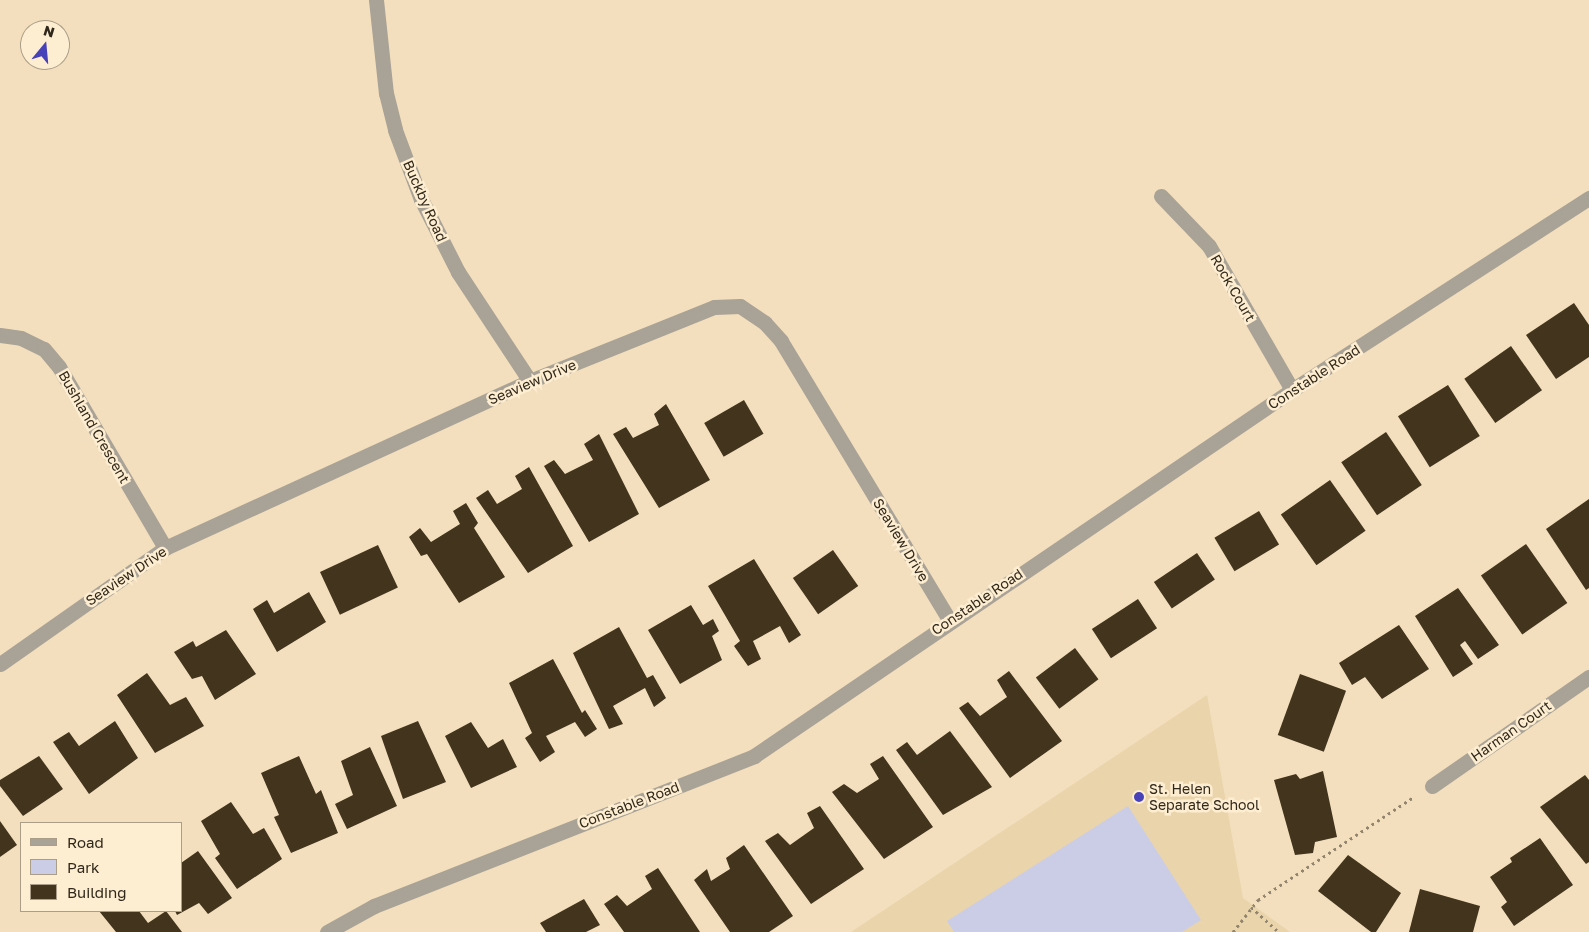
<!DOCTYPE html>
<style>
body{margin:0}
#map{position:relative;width:1589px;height:932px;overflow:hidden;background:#f3dfbd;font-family:"Golos Text",sans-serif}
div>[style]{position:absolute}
.built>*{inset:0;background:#ead4ab}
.green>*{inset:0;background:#cacde5}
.building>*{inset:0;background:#42341d;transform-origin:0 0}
.path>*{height:3px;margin-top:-1.5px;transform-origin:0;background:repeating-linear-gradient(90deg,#92846d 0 2.5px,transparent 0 6.5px)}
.minor>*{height:15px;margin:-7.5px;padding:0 7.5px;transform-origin:7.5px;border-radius:7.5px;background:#a9a296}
.dots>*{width:14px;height:14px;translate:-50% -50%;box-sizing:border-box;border:2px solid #fdedd1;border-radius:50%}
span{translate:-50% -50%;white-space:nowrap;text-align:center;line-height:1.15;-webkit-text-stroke:5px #fdedd1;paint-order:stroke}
.street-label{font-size:14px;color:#30281b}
.poi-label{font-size:14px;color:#30281b}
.left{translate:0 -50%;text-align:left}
.legend{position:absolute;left:20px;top:822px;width:162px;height:90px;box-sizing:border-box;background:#fdedd1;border:1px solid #ab9e88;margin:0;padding:6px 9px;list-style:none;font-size:15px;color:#30281b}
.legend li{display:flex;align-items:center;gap:10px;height:25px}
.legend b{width:25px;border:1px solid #ab9e88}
.north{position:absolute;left:20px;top:20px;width:50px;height:50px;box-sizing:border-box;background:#fdedd1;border:1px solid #ab9e88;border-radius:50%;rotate:17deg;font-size:14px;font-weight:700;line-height:20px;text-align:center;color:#30281b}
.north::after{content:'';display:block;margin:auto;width:18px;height:22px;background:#4842b8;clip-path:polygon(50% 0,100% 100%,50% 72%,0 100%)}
</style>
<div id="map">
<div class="built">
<i style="clip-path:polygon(1207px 695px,1243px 898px,1290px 932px,851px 932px)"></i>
</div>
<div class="green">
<i style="clip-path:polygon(1128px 806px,1201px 920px,1182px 932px,954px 932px,947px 921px)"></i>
</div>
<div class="building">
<i style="clip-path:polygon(1574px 303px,1589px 325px,1589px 357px,1556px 379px,1526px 335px)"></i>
<i style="left:1511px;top:346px;width:54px;height:57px;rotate:55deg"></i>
<i style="left:1448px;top:385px;width:60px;height:59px;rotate:58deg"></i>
<i style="left:744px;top:400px;width:39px;height:46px;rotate:60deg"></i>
<i style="clip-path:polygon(666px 404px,710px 480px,659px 508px,613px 434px,626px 427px,633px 438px,659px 425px,654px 414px)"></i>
<i style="left:1386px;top:432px;width:64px;height:54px;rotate:56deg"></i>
<i style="clip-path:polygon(599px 434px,639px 514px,589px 542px,544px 466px,554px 460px,565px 474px,593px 460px,584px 444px)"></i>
<i style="clip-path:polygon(529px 467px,573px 546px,528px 573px,476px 498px,488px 490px,497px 504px,522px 489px,515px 476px)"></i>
<i style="left:1330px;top:480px;width:62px;height:60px;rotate:55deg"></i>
<i style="clip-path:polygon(1589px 499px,1589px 588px,1586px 590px,1546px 529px)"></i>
<i style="clip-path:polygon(466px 503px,478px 523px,474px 528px,505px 577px,459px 603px,427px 554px,421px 556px,409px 537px,420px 528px,431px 542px,460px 524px,453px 511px)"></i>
<i style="left:1259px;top:511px;width:39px;height:52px;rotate:59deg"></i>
<i style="left:1526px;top:544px;width:72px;height:55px;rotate:55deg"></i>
<i style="left:378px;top:545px;width:47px;height:64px;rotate:65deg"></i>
<i style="left:833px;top:550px;width:44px;height:49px;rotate:55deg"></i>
<i style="left:1197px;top:553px;width:32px;height:52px;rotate:56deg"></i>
<i style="clip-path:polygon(754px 559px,801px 635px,789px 643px,780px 626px,753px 641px,761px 659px,748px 666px,734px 646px,740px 641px,708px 586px)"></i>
<i style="clip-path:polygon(1458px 588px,1499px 645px,1478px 659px,1465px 641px,1460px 645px,1473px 664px,1453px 677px,1415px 616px)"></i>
<i style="clip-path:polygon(309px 592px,326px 622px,277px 652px,253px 609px,267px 600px,274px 613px)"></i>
<i style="left:1138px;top:599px;width:35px;height:55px;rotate:57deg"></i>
<i style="clip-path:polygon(691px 605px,703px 625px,713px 619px,719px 631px,712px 636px,722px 660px,680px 684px,648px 630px)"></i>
<i style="clip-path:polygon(1399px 625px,1429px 669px,1382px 699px,1365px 677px,1352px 685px,1339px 663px)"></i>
<i style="clip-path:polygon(619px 627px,647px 678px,653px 675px,666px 698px,654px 707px,645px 688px,613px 706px,623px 724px,609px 729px,573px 653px)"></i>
<i style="clip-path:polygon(226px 630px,256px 674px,215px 700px,202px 676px,192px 679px,174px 652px,193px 641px,196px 647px)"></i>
<i style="left:1075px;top:648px;width:39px;height:49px;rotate:53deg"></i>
<i style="clip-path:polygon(553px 659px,582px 713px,585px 710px,597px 729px,585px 737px,575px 722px,546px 736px,555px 752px,540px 762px,525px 738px,532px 733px,509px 683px)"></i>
<i style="clip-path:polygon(1009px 671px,1062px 741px,1010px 778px,959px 708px,968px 702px,980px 716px,1007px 697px,997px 680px)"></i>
<i style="clip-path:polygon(147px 673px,170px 705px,186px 697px,204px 726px,155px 753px,117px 695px)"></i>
<i style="left:1300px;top:674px;width:49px;height:65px;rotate:20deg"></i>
<i style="clip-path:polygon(115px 721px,138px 758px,89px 794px,53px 742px,69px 732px,79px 746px)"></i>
<i style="clip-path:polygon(418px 721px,446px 782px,403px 799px,381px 736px)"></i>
<i style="clip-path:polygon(471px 722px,488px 748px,503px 739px,517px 767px,471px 788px,445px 736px)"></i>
<i style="clip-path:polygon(950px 731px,992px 787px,943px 815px,896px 750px,907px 742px,917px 755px)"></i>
<i style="clip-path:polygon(370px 747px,397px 806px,347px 829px,335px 804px,353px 795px,341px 761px)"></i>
<i style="clip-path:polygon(39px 756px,63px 789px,23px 816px,0 786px,0 780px)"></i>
<i style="clip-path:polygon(299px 756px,316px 794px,321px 790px,338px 833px,291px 853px,274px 817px,279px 815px,261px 773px)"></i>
<i style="clip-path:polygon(883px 756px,933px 827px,884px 859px,832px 792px,844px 784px,857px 793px,879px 779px,870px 764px)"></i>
<i style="clip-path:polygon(1323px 771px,1337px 837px,1315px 842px,1313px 853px,1295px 855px,1274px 780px,1296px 774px,1300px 779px)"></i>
<i style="clip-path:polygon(1585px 775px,1589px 780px,1589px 862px,1586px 864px,1540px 807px)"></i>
<i style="clip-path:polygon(231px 802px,253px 834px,264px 828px,282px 859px,237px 889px,215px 858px,220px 854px,201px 821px)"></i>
<i style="clip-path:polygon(820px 806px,864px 869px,811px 904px,765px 841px,778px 833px,790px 845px,814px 828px,807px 813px)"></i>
<i style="clip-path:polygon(0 821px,17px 845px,0 857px)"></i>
<i style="clip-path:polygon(1540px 838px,1573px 885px,1514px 926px,1501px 907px,1507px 902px,1490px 877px,1512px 862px,1510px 858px)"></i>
<i style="clip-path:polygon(744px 845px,793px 916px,769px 932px,730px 932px,694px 880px,707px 869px,711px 881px,730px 869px,726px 858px)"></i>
<i style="clip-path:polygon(198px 851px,232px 898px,208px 914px,199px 903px,177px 915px,175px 911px,181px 911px,181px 863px)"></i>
<i style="clip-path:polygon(1348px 855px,1401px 893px,1376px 932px,1371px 932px,1318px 891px)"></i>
<i style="clip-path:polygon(658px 868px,700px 932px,624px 932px,604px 904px,617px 895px,627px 906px,652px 889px,645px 876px)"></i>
<i style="clip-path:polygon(1420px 889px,1480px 906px,1473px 932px,1409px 932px)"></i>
<i style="clip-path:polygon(584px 899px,600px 925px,586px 932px,546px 932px,540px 923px)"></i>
<i style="clip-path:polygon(99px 911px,139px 911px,148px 923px,166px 911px,182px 932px,116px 932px)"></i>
</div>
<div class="path">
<i style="left:1251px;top:907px;width:38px;rotate:42deg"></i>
<i style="left:1233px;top:932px;width:41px;rotate:-52deg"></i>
<i style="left:1258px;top:900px;width:188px;rotate:-33.5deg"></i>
</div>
<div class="minor">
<i style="left:376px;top:0;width:94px;rotate:83.9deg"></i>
<i style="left:386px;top:93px;width:38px;rotate:76deg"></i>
<i style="left:395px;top:130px;width:74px;rotate:69.4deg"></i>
<i style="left:421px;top:199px;width:82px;rotate:63.1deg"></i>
<i style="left:458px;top:272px;width:131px;rotate:56.6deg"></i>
<i style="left:1161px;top:196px;width:69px;rotate:46.2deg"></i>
<i style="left:1209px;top:246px;width:166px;rotate:60deg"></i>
<i style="left:0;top:335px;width:21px;rotate:8deg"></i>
<i style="left:21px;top:338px;width:25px;rotate:26deg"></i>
<i style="left:44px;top:349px;width:23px;rotate:50deg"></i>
<i style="left:59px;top:367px;width:210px;rotate:59.6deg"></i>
<i style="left:0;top:664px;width:202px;rotate:-35.1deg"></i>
<i style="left:165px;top:548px;width:401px;rotate:-24.6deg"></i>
<i style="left:530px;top:381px;width:198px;rotate:-21.9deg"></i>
<i style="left:714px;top:307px;width:26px;rotate:-2deg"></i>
<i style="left:740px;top:306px;width:30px;rotate:34deg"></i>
<i style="left:765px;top:323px;width:24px;rotate:48deg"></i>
<i style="left:781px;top:341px;width:327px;rotate:58.9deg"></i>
<i style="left:1432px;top:786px;width:191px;rotate:-34.8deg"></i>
<i style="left:327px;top:932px;width:54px;rotate:-29deg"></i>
<i style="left:374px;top:906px;width:409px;rotate:-21.5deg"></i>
<i style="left:754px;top:756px;width:651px;rotate:-34.23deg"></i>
<i style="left:1292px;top:390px;width:354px;rotate:-32.9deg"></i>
</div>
<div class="dots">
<i style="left:1139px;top:797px;background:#4842b8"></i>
</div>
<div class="street-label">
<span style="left:425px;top:201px;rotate:66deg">Buckby Road</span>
<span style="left:1233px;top:288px;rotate:60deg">Rock Court</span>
<span style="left:1314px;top:377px;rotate:-33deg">Constable Road</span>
<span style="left:532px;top:382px;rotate:-23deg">Seaview Drive</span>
<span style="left:94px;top:427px;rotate:60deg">Bushland Crescent</span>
<span style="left:901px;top:540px;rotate:59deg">Seaview Drive</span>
<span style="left:126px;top:576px;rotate:-34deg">Seaview Drive</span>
<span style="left:977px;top:602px;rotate:-34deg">Constable Road</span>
<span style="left:1511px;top:731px;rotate:-35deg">Harman Court</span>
<span style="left:629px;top:805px;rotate:-21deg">Constable Road</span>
</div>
<div class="poi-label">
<span class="left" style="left:1149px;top:797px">St. Helen<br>Separate School</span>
</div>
<ul class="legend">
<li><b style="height:6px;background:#a9a296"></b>Road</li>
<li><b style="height:14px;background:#cacde5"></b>Park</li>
<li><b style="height:14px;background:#42341d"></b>Building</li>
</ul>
<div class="north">N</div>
</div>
